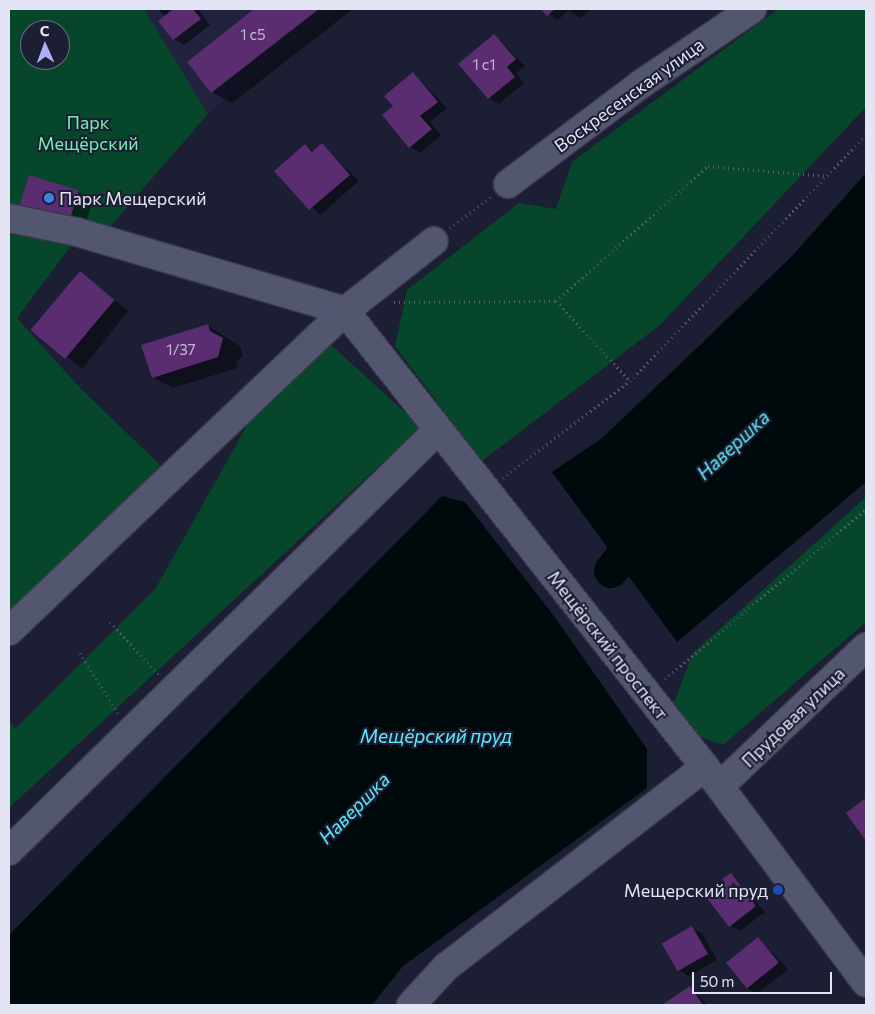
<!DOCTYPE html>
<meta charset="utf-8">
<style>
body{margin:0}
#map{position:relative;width:875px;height:1014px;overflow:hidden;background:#1c1e33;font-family:Commissioner,sans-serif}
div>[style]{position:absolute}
.built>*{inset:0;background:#20223e}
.green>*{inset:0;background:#06472b}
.water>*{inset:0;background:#00090b}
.shadow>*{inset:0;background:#0007;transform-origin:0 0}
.river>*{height:34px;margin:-17px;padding:0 17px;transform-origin:17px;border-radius:17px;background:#00090b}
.building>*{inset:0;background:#5a2c70;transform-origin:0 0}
.path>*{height:3px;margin-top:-1.5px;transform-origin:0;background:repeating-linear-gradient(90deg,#5a5c6f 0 1px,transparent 0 5px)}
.roads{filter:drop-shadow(1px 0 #37394a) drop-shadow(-1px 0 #37394a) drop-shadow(0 1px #37394a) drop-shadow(0 -1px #37394a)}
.minor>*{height:28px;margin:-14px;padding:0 14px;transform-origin:14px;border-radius:14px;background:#53566f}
.dots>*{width:14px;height:14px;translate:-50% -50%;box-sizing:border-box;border:2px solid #1c1e33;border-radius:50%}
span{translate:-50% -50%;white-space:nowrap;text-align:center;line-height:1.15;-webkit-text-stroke:4px #1c1e33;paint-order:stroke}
.number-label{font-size:15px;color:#c1b7d3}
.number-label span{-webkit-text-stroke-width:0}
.street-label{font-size:18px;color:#e3e5f4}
.park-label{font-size:18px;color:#71f1ad}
.poi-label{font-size:18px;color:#e3e5f4}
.left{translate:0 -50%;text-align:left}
.right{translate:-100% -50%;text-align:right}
.water-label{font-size:19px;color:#5fe8f9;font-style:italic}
.frame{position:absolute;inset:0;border:10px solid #e3e5f4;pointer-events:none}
.north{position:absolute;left:20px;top:20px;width:50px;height:50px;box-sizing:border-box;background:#1c1e33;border:1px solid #6c6e80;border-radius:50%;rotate:358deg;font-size:14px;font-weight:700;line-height:20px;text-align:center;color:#e3e5f4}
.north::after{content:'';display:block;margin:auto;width:18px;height:22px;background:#b0aefa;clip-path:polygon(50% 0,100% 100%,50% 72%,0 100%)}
.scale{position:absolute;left:692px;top:972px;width:140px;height:22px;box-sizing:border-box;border:2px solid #e3e5f4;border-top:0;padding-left:6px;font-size:15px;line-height:18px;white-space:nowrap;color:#e3e5f4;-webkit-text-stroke:4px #1c1e33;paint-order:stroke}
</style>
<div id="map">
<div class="built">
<i style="clip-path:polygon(144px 9px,340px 9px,208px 114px)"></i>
</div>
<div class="green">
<i style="clip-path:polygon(evenodd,9px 9px,144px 9px,208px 114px,109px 228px,89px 222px,17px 318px,79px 387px,161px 466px,9px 619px,9px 9px,30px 30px,60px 30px,60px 60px,30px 60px,30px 30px)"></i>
<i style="clip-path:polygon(778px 9px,866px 9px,866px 107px,660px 325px,482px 461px,395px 346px,407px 290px,519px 203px,556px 209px,572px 162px)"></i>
<i style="clip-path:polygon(329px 343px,421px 427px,9px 808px,9px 721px,15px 729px,156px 588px,249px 422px)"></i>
<i style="clip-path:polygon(866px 497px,866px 622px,723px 745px,700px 737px,674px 703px,693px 653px)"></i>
</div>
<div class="water">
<i style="clip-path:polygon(866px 173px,866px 482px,677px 642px,552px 472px,601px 439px,698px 347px,792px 256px)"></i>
<i style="clip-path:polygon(442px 496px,465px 502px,554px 616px,647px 749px,647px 788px,403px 966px,372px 1005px,9px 1005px,9px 935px)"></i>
</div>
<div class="shadow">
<i style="clip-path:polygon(157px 9px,198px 9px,210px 25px,184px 45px,174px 39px,166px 16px)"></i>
<i style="clip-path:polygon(256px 9px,353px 9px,232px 103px,212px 92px,189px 62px)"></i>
<i style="clip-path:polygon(543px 9px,591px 9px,581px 18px,569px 10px,558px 20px)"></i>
<i style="clip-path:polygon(494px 35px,525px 66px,516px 73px,524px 83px,499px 104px,489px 98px)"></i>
<i style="clip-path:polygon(413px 73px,447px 108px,430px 122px,441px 135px,420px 153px,410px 147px,394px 106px)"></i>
<i style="clip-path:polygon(322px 145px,359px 181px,320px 215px,276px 171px,305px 146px,314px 151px)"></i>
<i style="clip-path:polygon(78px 192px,93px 200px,84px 229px,36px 214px)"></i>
<i style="left:80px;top:273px;width:61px;height:74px;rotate:38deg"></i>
<i style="clip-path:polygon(207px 325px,240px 346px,243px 355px,236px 363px,237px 368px,173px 388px,153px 377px)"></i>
<i style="clip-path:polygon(731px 874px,765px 912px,740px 931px,730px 926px,727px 884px)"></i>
<i style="clip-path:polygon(692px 928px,702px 933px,717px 960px,689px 976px,679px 970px,664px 944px)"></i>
<i style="clip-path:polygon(758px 939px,788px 969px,757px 994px,747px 988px)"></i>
<i style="clip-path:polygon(690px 988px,708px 1005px,664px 1005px)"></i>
</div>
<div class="river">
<i style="left:611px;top:571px;width:57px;rotate:-52.1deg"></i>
</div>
<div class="building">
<i style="clip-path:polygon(173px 9px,193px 9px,201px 19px,173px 40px,158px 21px)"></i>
<i style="clip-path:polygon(254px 9px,319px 9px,211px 93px,187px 62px)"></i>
<i style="clip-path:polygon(541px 9px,555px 9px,547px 16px)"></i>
<i style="clip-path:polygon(494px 34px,516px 59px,507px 67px,515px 77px,488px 99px,458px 64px)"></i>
<i style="clip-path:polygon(413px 72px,438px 102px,420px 116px,432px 129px,409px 148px,382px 115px,393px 106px,384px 96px)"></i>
<i style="clip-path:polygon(322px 143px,350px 175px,309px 210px,274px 171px,305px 144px,312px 152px)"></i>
<i style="left:29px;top:175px;width:52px;height:32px;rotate:17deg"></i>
<i style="left:80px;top:271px;width:45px;height:77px;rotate:40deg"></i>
<i style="clip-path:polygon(208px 324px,210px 331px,223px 338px,218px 357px,152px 378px,141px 345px)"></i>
<i style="clip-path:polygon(866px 798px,866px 841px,846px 813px)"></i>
<i style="clip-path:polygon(731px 873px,756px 906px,729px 927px,707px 898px,725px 883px,722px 879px)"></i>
<i style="left:692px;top:926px;width:32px;height:35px;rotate:60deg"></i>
<i style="left:758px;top:937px;width:33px;height:41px;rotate:51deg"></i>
<i style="clip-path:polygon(690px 986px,703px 1005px,662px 1005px)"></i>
</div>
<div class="path">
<i style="left:450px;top:228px;width:51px;rotate:-37.1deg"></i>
<i style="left:556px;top:301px;width:203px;rotate:-41.6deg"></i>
<i style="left:708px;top:166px;width:120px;rotate:4.8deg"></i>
<i style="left:394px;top:302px;width:162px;rotate:-0.4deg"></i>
<i style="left:556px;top:301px;width:109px;rotate:47.2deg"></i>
<i style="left:503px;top:478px;width:160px;rotate:-37.4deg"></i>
<i style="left:630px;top:381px;width:341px;rotate:-46.2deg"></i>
<i style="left:110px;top:622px;width:72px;rotate:47.2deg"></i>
<i style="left:80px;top:653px;width:71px;rotate:57.7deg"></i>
<i style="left:665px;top:679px;width:263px;rotate:-40.2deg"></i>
</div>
<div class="roads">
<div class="minor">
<i style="left:508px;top:184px;width:166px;rotate:-36.9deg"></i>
<i style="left:641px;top:84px;width:134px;rotate:-34deg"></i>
<i style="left:9px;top:218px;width:69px;rotate:11.6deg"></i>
<i style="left:77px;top:232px;width:279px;rotate:16.4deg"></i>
<i style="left:345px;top:311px;width:581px;rotate:51.71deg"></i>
<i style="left:705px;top:767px;width:269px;rotate:53.3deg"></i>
<i style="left:9px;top:631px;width:464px;rotate:-43.6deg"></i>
<i style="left:345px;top:311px;width:113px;rotate:-38.2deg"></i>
<i style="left:720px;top:786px;width:202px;rotate:-43.6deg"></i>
<i style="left:9px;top:851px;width:601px;rotate:-44.46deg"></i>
<i style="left:411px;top:1005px;width:52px;rotate:-47.4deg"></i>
<i style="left:446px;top:967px;width:327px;rotate:-37.7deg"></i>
</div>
</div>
<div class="dots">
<i style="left:49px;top:198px;background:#3f7fe0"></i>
<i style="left:778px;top:890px;background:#1a4fb4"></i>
</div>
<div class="number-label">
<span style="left:253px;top:35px">1 с5</span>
<span style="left:484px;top:65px">1 с1</span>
<span style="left:181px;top:350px">1/37</span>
</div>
<div class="street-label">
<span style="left:629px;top:95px;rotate:-36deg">Воскресенская улица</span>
<span style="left:608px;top:645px;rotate:52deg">Мещёрский проспект</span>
<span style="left:793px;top:717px;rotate:-44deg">Прудовая улица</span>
</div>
<div class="park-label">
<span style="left:88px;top:133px">Парк<br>Мещёрский</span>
</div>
<div class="poi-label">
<span class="left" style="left:59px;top:198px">Парк Мещерский</span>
<span class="right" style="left:768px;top:890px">Мещерский пруд</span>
</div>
<div class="water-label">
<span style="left:733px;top:445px;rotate:-43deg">Навершка</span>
<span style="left:436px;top:736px">Мещёрский пруд</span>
<span style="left:354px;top:808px;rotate:-45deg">Навершка</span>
</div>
<div class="frame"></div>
<div class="north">С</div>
<div class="scale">50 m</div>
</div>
